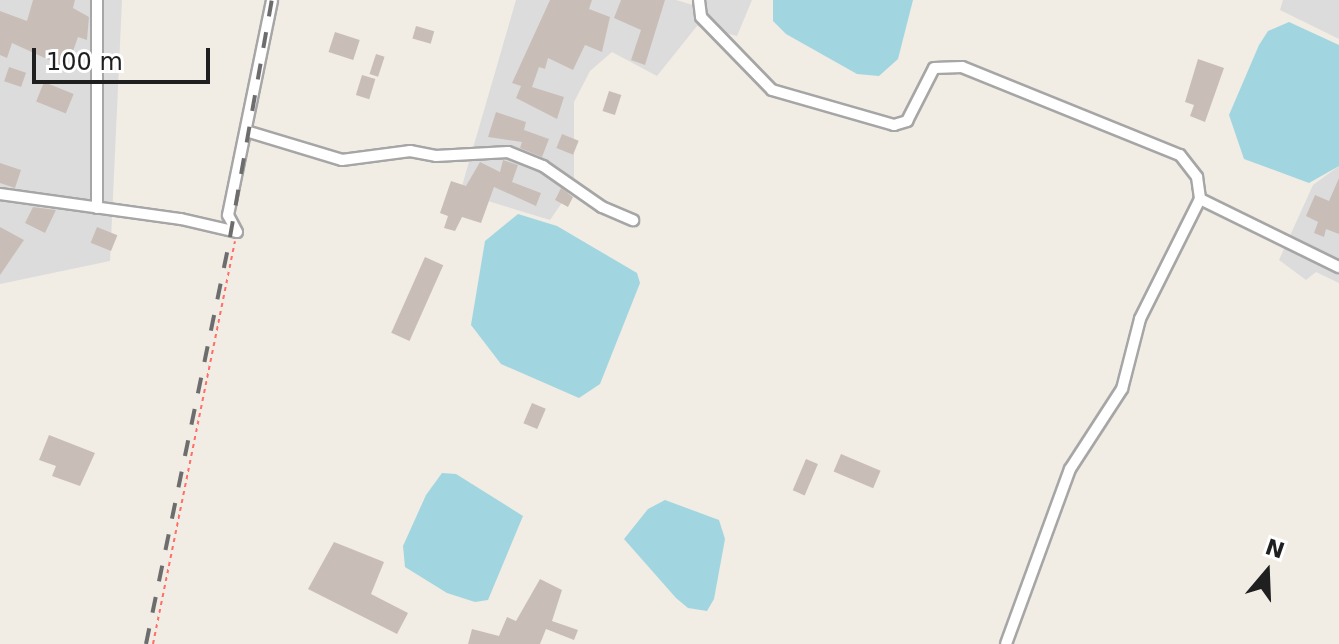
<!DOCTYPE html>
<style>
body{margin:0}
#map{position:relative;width:1339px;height:644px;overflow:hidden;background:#f1ece4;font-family:"DejaVu Sans",sans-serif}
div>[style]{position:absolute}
.residential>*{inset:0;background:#dddcdc}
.water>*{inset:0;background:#a1d6e1}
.building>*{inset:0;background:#c9beb7;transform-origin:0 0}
.path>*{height:2px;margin-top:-1px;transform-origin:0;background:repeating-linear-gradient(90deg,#ff6f67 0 4px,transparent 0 8px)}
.roads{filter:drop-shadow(2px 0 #a6a6a6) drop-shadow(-2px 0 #a6a6a6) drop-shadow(0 2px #a6a6a6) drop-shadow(0 -2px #a6a6a6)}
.minor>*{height:10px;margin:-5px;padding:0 5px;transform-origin:5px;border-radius:5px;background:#fff}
.rail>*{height:4px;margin-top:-2px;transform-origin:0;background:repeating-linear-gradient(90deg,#6d6d6d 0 16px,transparent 0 32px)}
span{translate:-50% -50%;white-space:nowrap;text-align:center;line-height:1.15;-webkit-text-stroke:7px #fff;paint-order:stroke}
.north{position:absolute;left:1227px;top:532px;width:80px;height:80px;-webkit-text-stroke:6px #fff;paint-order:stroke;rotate:19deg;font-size:22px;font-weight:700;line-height:32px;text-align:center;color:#1f1f1f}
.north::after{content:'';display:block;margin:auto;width:28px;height:36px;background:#1f1f1f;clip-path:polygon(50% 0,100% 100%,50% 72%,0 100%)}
.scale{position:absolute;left:32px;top:48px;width:178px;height:36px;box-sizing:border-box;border:4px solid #1f1f1f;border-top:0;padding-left:10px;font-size:24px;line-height:28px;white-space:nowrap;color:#1f1f1f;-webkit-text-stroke:6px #fff;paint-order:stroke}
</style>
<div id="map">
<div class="residential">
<i style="clip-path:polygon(0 0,122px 0,110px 261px,0 284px)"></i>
<i style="clip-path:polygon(516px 0,676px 0,693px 5px,695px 0,752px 0,737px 36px,697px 26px,657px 76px,612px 52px,590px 71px,574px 102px,574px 185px,550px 220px,491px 202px,462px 186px)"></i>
<i style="clip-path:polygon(1283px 0,1339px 0,1339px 39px,1280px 10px)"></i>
<i style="clip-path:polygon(1339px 166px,1339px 283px,1316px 272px,1306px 280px,1279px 260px,1313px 185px)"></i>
</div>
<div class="water">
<i style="clip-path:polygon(773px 0,913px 0,898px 59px,879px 76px,857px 74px,786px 34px,773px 21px)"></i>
<i style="clip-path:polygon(1289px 22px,1339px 45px,1339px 166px,1309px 183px,1244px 159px,1229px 115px,1259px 45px,1268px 31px)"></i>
<i style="clip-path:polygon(518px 214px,557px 226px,637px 273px,640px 283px,600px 384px,579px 398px,501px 364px,471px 325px,485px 241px)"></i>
<i style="clip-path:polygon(442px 473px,456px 474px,523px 516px,488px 600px,475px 602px,447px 593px,405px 567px,403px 546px,426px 495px)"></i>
<i style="clip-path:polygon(665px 500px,719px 520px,725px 539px,714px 599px,707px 611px,688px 608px,676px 598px,624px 539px,648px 509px)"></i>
</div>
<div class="building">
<i style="clip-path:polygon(33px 0,75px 0,73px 8px,89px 17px,87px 40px,78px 37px,71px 57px,64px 54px,60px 65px,12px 43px,7px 58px,0 55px,0 11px,27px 21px)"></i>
<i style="clip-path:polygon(550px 0,592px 0,589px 9px,610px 17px,602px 52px,585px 45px,573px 70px,548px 58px,545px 69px,539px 67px,532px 87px,564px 97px,557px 119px,516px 98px,521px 86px,512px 83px)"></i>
<i style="clip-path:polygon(621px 0,665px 0,645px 65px,631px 60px,641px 30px,614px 18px)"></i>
<i style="left:416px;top:26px;width:19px;height:13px;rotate:16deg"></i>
<i style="left:335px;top:32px;width:26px;height:21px;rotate:18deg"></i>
<i style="left:376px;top:54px;width:9px;height:21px;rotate:18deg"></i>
<i style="clip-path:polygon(1198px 59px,1224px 68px,1205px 122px,1190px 116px,1194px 105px,1185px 102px)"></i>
<i style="left:9px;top:67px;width:18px;height:15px;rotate:19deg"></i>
<i style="left:362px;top:75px;width:14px;height:21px;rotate:17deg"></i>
<i style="left:44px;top:82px;width:32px;height:21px;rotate:22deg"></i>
<i style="left:609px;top:91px;width:13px;height:21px;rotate:18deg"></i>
<i style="clip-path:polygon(496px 112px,526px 122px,524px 130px,549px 139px,542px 157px,520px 148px,522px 142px,488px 137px)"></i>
<i style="left:562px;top:134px;width:18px;height:15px;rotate:22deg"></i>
<i style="clip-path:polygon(503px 160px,518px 165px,512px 182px,541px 193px,536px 206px,494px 187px,481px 223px,462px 217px,455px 231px,444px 228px,448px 216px,440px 213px,451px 181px,466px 186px,480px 162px,500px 172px)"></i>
<i style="clip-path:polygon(0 163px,21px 170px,15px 188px,0 183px)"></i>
<i style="clip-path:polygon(1339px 178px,1339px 234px,1326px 229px,1324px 237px,1314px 233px,1318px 222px,1306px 216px,1315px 195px,1329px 201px)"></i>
<i style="clip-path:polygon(561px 188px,573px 197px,568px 207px,555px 200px)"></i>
<i style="clip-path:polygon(33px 207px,56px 210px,45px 233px,25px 223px)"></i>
<i style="clip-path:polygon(0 227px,24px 240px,0 275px)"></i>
<i style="left:97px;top:227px;width:22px;height:17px;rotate:22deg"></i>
<i style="left:425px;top:257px;width:20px;height:83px;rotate:24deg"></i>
<i style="left:532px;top:403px;width:15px;height:22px;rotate:23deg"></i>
<i style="clip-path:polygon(49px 435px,95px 453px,80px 486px,52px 476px,56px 466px,39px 460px)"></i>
<i style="left:841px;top:454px;width:43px;height:19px;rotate:23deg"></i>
<i style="left:806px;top:459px;width:13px;height:34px;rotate:23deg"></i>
<i style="clip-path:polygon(334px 542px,384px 562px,371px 594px,408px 613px,397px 634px,308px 589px)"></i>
<i style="clip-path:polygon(540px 579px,562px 590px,552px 621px,578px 630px,574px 640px,546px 629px,540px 644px,468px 644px,472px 629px,499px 636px,507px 617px,516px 621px)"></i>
</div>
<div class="path">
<i style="left:153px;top:644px;width:411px;rotate:-78.5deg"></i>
</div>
<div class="roads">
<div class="minor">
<i style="left:699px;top:0;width:17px;rotate:83deg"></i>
<i style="left:701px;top:17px;width:102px;rotate:45.8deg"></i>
<i style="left:772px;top:90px;width:127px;rotate:16deg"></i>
<i style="left:894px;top:125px;width:14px;rotate:-17deg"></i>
<i style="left:907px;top:121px;width:59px;rotate:-63deg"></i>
<i style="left:934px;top:68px;width:28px;rotate:-2deg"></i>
<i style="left:962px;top:67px;width:235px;rotate:22deg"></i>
<i style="left:1180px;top:155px;width:28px;rotate:52deg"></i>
<i style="left:1197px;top:177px;width:22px;rotate:82deg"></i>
<i style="left:1200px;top:199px;width:134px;rotate:116.6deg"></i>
<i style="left:1140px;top:319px;width:72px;rotate:104.4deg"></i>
<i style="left:1122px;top:389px;width:95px;rotate:123deg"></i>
<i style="left:1070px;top:469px;width:186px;rotate:110.1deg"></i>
<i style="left:246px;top:131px;width:100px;rotate:16.8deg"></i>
<i style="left:342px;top:160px;width:69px;rotate:-7.5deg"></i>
<i style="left:410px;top:151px;width:26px;rotate:11deg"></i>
<i style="left:436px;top:156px;width:72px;rotate:-3.2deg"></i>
<i style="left:508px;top:152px;width:38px;rotate:22deg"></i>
<i style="left:543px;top:166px;width:72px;rotate:34.8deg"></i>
<i style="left:602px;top:207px;width:34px;rotate:23deg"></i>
<i style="left:0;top:194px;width:183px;rotate:7.9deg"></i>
<i style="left:181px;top:219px;width:57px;rotate:13.1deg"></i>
<i style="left:1200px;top:199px;width:155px;rotate:26.1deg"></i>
<i style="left:97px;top:208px;width:208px;rotate:-90deg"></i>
<i style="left:237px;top:232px;width:19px;rotate:-118deg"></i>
<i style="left:228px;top:215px;width:219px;rotate:-78.4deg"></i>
</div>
</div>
<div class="rail">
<i style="left:146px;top:644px;width:416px;rotate:-78.3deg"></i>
<i style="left:230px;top:237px;width:241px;rotate:-80deg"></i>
</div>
<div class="north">N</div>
<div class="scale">100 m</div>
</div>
